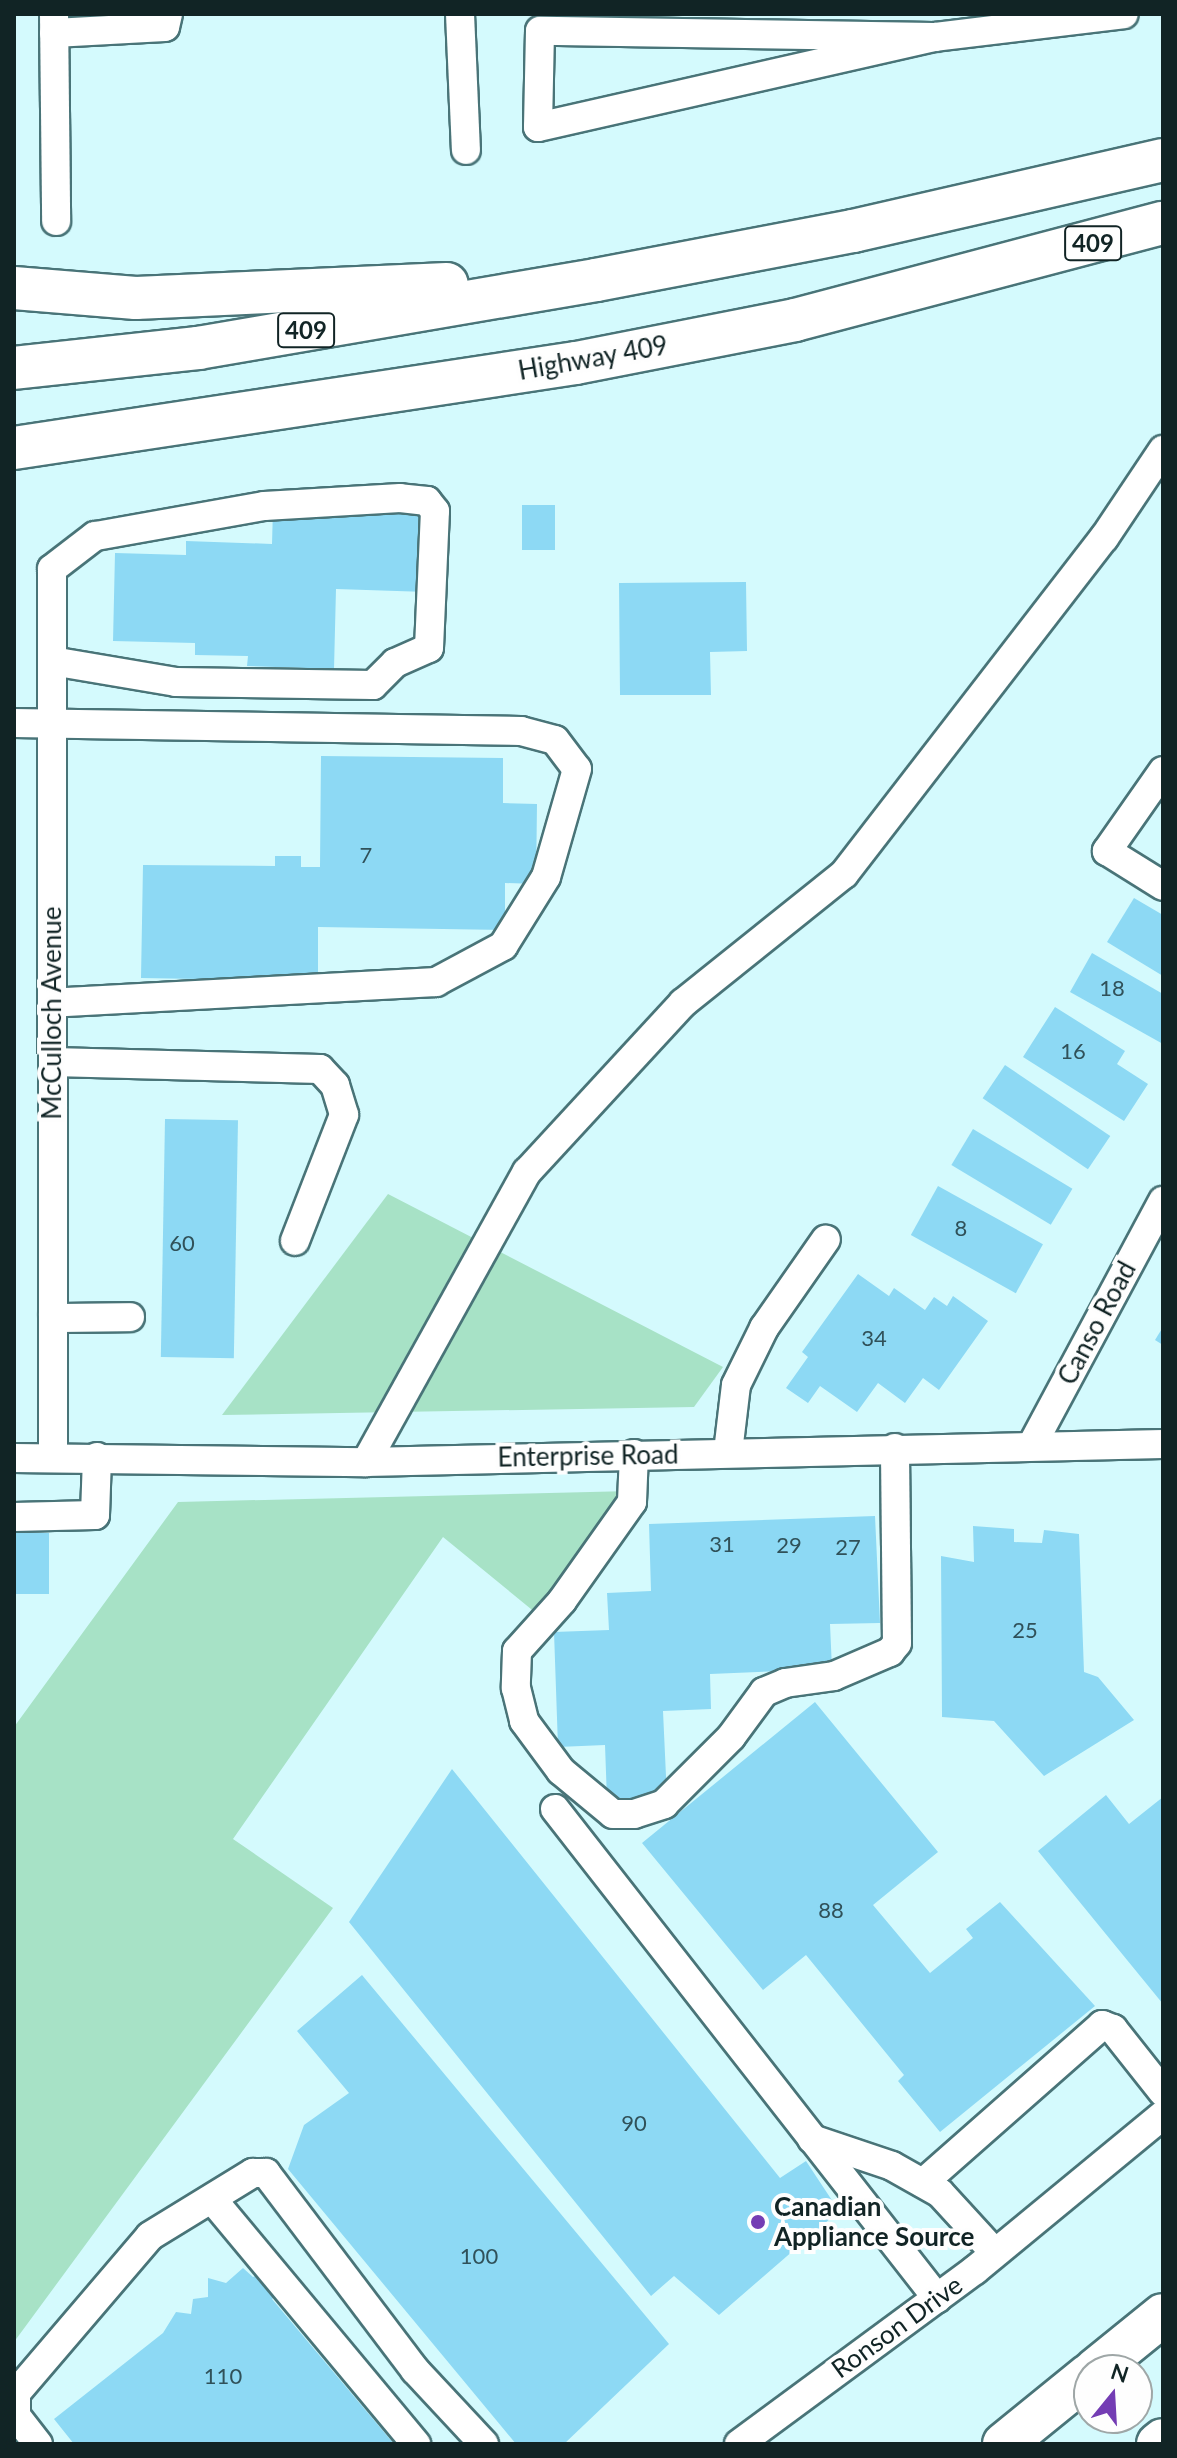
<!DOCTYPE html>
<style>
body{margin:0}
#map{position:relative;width:1177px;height:2458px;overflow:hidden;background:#d4fafd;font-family:Lato,sans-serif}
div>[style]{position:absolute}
.green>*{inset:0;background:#a7e2c6}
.building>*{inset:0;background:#8dd9f4;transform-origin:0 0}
.roads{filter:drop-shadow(2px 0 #497478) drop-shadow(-2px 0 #497478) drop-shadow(0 2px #497478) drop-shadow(0 -2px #497478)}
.minor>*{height:28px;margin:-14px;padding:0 14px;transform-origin:14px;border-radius:14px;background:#fff}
.highway>*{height:42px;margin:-21px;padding:0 21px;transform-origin:21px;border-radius:21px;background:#fff}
.dots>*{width:22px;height:22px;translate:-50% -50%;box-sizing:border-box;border:4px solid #fefefe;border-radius:50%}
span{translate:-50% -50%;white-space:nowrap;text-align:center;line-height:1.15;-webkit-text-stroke:8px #fefefe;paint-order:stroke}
.number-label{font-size:22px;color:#305159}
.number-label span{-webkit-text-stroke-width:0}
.shield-label span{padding:2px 6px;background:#fefefe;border:2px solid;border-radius:6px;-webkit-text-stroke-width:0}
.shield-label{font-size:24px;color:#112425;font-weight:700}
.street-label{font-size:26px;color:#112425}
.poi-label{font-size:26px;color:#112425;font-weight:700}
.left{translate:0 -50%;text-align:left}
.frame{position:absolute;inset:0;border:16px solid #112425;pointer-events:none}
.north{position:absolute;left:1073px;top:2354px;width:80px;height:80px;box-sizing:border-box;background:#fefefe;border:2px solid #9fa7a7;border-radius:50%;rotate:18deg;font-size:22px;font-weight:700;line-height:32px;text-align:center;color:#112425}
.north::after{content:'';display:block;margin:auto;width:28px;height:36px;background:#743db4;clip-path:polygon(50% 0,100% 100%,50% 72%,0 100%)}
</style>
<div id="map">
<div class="green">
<i style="clip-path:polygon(388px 1194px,723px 1367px,694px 1407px,222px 1415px)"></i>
<i style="clip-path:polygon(631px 1491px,542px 1618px,443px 1537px,233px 1839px,333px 1908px,14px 2342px,14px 1727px,178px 1502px)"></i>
</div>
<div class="building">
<i style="left:522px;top:505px;width:33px;height:45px"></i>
<i style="clip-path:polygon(273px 508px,430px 512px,427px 592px,336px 589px,334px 669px,247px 666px,248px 656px,195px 655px,195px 643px,113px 641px,115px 553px,186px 555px,186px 541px,272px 544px)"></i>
<i style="clip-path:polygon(746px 582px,747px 651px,710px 652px,711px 695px,620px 695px,619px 583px)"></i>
<i style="clip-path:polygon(321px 756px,503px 758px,503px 803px,537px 804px,536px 884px,505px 883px,505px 930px,318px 927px,318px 981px,141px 978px,143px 865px,275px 866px,275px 856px,301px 856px,301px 867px,320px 867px)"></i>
<i style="clip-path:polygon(1134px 898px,1163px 915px,1163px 976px,1107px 942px)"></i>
<i style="clip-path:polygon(1092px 953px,1163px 994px,1163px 1044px,1070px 992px)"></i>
<i style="clip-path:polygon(1055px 1007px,1125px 1051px,1117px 1064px,1148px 1084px,1124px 1121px,1023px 1057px)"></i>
<i style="left:1005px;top:1065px;width:127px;height:40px;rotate:34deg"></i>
<i style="left:165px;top:1119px;width:73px;height:238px;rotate:1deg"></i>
<i style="left:973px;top:1129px;width:116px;height:42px;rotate:31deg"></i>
<i style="left:938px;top:1186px;width:120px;height:56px;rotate:29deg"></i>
<i style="clip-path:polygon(858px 1274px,889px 1296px,894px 1288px,925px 1310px,934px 1297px,947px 1306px,953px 1296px,988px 1321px,939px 1390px,923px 1378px,905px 1403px,878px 1383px,857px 1412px,820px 1386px,808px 1403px,786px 1388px,808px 1357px,802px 1352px)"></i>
<i style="clip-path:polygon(1163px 1327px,1163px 1345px,1155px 1340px)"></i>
<i style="clip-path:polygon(875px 1516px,880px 1623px,830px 1624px,832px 1669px,710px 1674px,711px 1709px,663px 1711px,667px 1798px,607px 1800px,605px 1745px,558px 1747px,554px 1632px,609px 1630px,607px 1593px,651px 1591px,649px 1524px)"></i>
<i style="clip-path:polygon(973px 1526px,1014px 1529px,1014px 1542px,1042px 1543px,1044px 1530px,1079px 1534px,1084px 1672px,1098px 1677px,1134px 1720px,1044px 1776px,994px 1721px,942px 1717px,941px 1556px,974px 1562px)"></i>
<i style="left:14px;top:1533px;width:35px;height:61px"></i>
<i style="clip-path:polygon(815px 1702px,938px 1852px,873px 1905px,930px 1973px,973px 1938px,966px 1929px,1000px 1902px,1095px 2006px,940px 2132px,898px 2081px,904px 2075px,806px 1955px,763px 1990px,642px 1843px)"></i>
<i style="clip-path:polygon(452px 1769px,780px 2178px,806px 2161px,839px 2211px,719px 2315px,674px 2276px,651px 2296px,349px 1922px)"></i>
<i style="clip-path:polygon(1106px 1795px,1129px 1824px,1163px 1797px,1163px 2004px,1038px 1851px)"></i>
<i style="clip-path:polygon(362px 1975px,669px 2344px,564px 2444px,516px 2444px,288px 2169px,304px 2125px,349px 2093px,297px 2031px)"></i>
<i style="clip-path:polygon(243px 2268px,253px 2277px,265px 2272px,281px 2290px,272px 2299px,394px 2444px,74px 2444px,54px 2419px,163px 2333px,176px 2312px,191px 2314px,193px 2299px,208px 2297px,208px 2278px,226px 2283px)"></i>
</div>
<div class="roads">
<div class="minor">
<i style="left:54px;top:14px;width:207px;rotate:89.4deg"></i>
<i style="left:460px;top:14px;width:136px;rotate:87.5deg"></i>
<i style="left:54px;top:33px;width:111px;rotate:-3.1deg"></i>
<i style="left:165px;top:27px;width:13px;rotate:-77deg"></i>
<i style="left:935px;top:37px;width:395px;rotate:-179.1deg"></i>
<i style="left:540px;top:31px;width:96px;rotate:91.2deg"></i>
<i style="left:538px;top:127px;width:407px;rotate:-12.8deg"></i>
<i style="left:935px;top:37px;width:190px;rotate:-6.9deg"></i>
<i style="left:52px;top:661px;width:126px;rotate:9.6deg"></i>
<i style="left:176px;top:682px;width:197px;rotate:0.9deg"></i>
<i style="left:373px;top:685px;width:31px;rotate:-45deg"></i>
<i style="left:395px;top:663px;width:37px;rotate:-24deg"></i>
<i style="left:429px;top:648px;width:137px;rotate:-87.5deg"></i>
<i style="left:435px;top:511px;width:13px;rotate:-129deg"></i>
<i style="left:427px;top:501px;width:27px;rotate:-174deg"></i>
<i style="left:400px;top:498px;width:136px;rotate:176.6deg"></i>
<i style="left:264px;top:506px;width:172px;rotate:169.9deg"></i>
<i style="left:95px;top:536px;width:54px;rotate:142.5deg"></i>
<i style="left:52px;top:569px;width:888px;rotate:89.94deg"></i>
<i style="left:14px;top:723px;width:507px;rotate:0.9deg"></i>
<i style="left:521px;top:731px;width:35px;rotate:15deg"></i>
<i style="left:555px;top:740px;width:36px;rotate:53deg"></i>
<i style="left:577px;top:769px;width:112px;rotate:106deg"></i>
<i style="left:546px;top:877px;width:81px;rotate:121.9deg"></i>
<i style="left:503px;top:946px;width:76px;rotate:151.8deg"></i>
<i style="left:436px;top:982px;width:384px;rotate:176.9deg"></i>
<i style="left:1163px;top:771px;width:98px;rotate:125deg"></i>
<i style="left:1107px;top:851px;width:66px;rotate:32deg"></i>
<i style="left:53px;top:1062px;width:267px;rotate:1.5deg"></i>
<i style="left:320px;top:1069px;width:22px;rotate:47deg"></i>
<i style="left:335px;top:1085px;width:31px;rotate:73deg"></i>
<i style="left:344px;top:1115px;width:135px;rotate:111.3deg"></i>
<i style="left:53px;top:1318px;width:77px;rotate:-0.7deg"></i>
<i style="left:1032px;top:1445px;width:277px;rotate:-61.8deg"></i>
<i style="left:728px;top:1452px;width:67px;rotate:-83.2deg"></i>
<i style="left:736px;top:1385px;width:64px;rotate:-63.8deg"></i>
<i style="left:764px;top:1328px;width:108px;rotate:-55.1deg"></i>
<i style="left:634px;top:1454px;width:48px;rotate:92.4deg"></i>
<i style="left:632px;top:1502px;width:121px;rotate:125.3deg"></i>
<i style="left:562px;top:1601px;width:67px;rotate:132deg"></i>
<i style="left:517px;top:1651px;width:37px;rotate:92deg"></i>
<i style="left:516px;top:1688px;width:34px;rotate:76deg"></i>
<i style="left:524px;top:1721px;width:62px;rotate:53.5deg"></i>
<i style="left:561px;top:1771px;width:67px;rotate:39.6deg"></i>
<i style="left:613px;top:1814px;width:21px"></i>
<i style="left:634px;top:1814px;width:32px;rotate:-18deg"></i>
<i style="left:664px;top:1804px;width:95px;rotate:-45deg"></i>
<i style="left:731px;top:1737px;width:56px;rotate:-53.7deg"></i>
<i style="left:764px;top:1692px;width:23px;rotate:-23deg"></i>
<i style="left:785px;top:1683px;width:49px;rotate:-8.1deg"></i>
<i style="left:834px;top:1676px;width:61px;rotate:-23.2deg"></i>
<i style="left:890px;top:1652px;width:11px;rotate:-52deg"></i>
<i style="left:897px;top:1643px;width:195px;rotate:-90.6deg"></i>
<i style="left:14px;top:1458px;width:352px;rotate:0.7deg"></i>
<i style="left:366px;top:1462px;width:797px;rotate:-1.29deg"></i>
<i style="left:366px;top:1462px;width:332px;rotate:-61deg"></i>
<i style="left:527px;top:1172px;width:230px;rotate:-47.3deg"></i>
<i style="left:683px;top:1003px;width:206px;rotate:-38.7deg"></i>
<i style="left:844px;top:874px;width:425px;rotate:-52.3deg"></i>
<i style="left:1104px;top:538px;width:106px;rotate:-56.2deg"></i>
<i style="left:14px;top:1517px;width:81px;rotate:-1.4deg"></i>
<i style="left:95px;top:1515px;width:58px;rotate:-88deg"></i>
<i style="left:555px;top:1809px;width:621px;rotate:52deg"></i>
<i style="left:812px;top:2139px;width:84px;rotate:18.6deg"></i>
<i style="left:892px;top:2166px;width:55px;rotate:29.4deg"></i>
<i style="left:940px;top:2193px;width:81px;rotate:47.5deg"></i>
<i style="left:923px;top:2183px;width:239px;rotate:-41.4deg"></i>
<i style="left:1102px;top:2025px;width:12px;rotate:20deg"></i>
<i style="left:1113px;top:2029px;width:80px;rotate:51.6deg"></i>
<i style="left:212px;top:2199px;width:319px;rotate:50.2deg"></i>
<i style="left:38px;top:2444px;width:36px;rotate:-128deg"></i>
<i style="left:16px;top:2416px;width:23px;rotate:-90deg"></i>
<i style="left:16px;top:2393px;width:206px;rotate:-49.5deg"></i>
<i style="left:150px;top:2236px;width:121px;rotate:-31.5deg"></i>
<i style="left:253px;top:2173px;width:13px"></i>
<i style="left:266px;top:2173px;width:247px;rotate:52.9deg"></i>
<i style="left:415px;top:2370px;width:101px;rotate:47deg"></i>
<i style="left:739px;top:2444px;width:293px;rotate:-36.4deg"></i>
<i style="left:975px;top:2270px;width:244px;rotate:-39.5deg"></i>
</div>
<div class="highway">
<i style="left:14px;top:288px;width:122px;rotate:4.7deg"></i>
<i style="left:136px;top:298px;width:311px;rotate:-2.6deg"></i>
<i style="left:14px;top:368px;width:185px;rotate:-6.2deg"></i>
<i style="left:198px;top:348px;width:404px;rotate:-9.7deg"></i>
<i style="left:596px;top:280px;width:262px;rotate:-10.8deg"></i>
<i style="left:853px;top:231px;width:318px;rotate:-12.9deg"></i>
<i style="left:14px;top:448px;width:568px;rotate:-8.6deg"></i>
<i style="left:576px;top:363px;width:223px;rotate:-11.1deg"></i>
<i style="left:795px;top:320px;width:381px;rotate:-14.8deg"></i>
<i style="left:1095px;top:2370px;width:87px;rotate:-39deg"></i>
<i style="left:1004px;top:2444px;width:109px;rotate:-39.1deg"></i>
<i style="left:1158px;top:2444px;width:6px;rotate:-39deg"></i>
</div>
</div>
<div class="dots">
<i style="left:758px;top:2222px;background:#743db4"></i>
</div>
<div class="number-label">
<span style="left:366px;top:855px">7</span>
<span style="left:1112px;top:988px">18</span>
<span style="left:1073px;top:1051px">16</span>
<span style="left:961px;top:1228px">8</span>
<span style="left:182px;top:1243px">60</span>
<span style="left:874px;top:1338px">34</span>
<span style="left:722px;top:1544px">31</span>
<span style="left:789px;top:1545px">29</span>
<span style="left:848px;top:1547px">27</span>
<span style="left:1025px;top:1630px">25</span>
<span style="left:831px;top:1910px">88</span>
<span style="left:634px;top:2123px">90</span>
<span style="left:479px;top:2256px">100</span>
<span style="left:223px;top:2376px">110</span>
</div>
<div class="shield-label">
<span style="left:1093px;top:243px">409</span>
<span style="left:306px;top:330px">409</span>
</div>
<div class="street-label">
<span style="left:593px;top:358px;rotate:-10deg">Highway 409</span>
<span style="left:52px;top:1013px;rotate:-90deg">McCulloch Avenue</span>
<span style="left:1097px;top:1323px;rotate:-62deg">Canso Road</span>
<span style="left:588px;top:1456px;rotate:-1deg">Enterprise Road</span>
<span style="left:897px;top:2327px;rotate:-36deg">Ronson Drive</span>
</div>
<div class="poi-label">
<span class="left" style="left:774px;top:2222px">Canadian<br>Appliance Source</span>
</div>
<div class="frame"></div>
<div class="north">N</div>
</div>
